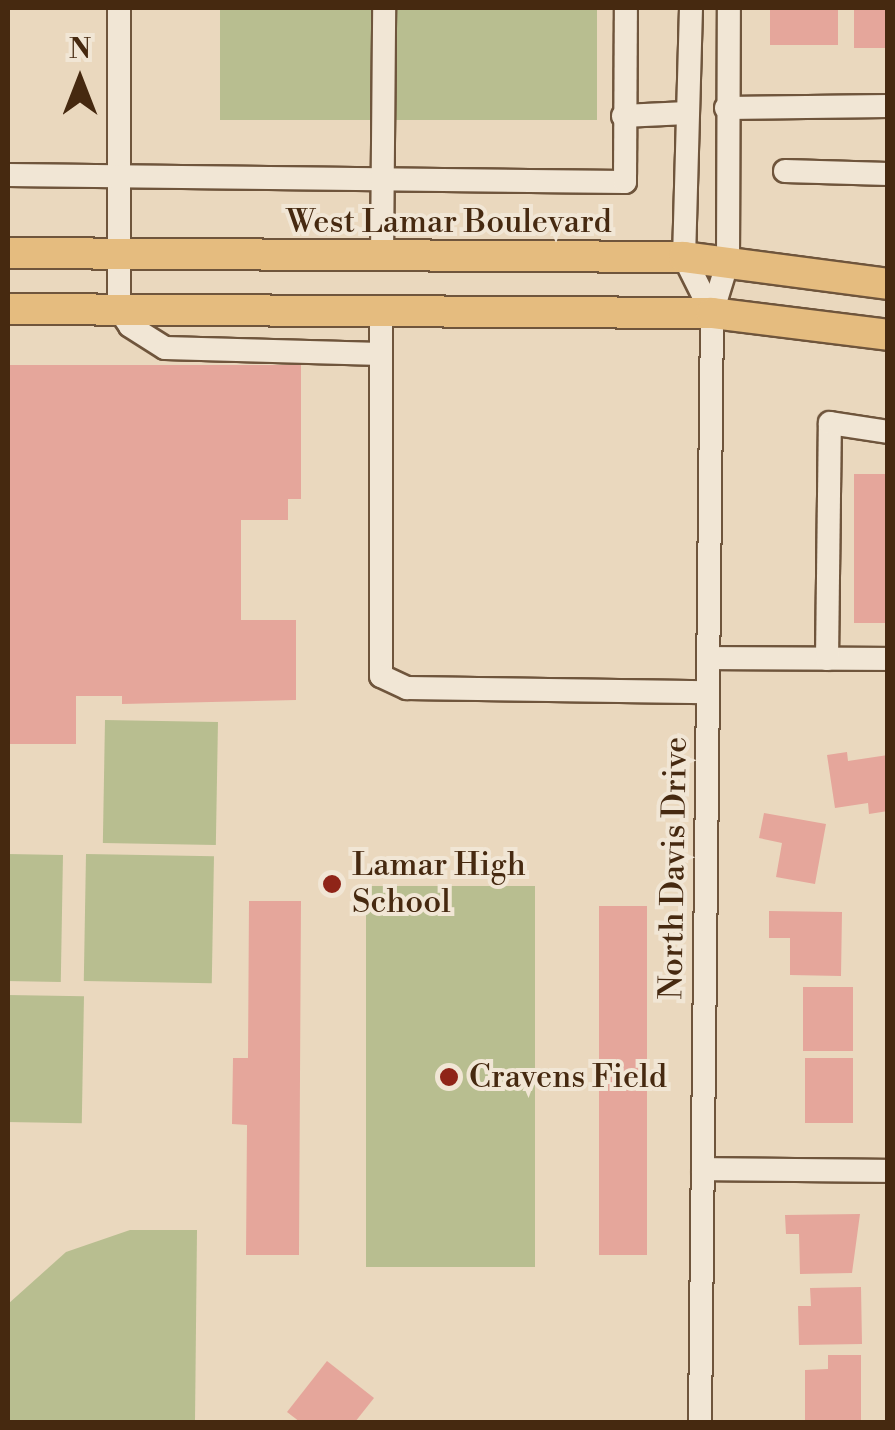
<!DOCTYPE html>
<style>
body{margin:0}
#map{position:relative;width:895px;height:1430px;overflow:hidden;background:#ead8be;font-family:"Libre Bodoni",serif}
div>[style]{position:absolute}
.green>*{inset:0;background:#b8be90;transform-origin:0 0}
.building>*{inset:0;background:#e5a69b;transform-origin:0 0}
.roads{filter:drop-shadow(2px 0 #6f553c) drop-shadow(-2px 0 #6f553c) drop-shadow(0 2px #6f553c) drop-shadow(0 -2px #6f553c)}
.minor>*{height:22px;margin:-11px;padding:0 11px;transform-origin:11px;border-radius:11px;background:#f1e6d5}
.major>*{height:30px;margin:-15px;padding:0 15px;transform-origin:15px;border-radius:15px;background:#e5bc7f}
.dots>*{width:28px;height:28px;translate:-50% -50%;box-sizing:border-box;border:5px solid #f1e6d5;border-radius:50%}
span{translate:-50% -50%;white-space:nowrap;text-align:center;line-height:1.15;-webkit-text-stroke:8px #f1e6d5;paint-order:stroke}
.street-label{font-size:32px;color:#462910}
.poi-label{font-size:32px;color:#462910}
.left{translate:0 -50%;text-align:left}
.frame{position:absolute;inset:0;border:10px solid #462910;pointer-events:none}
.north{position:absolute;left:30px;top:30px;width:100px;height:100px;-webkit-text-stroke:8px #f1e6d5;paint-order:stroke;rotate:0deg;font-size:28px;font-weight:700;line-height:40px;text-align:center;color:#462910}
.north::after{content:'';display:block;margin:auto;width:35px;height:45px;background:#462910;clip-path:polygon(50% 0,100% 100%,50% 72%,0 100%)}
</style>
<div id="map">
<div class="green">
<i style="left:220px;top:8px;width:377px;height:112px"></i>
<i style="left:105px;top:720px;width:113px;height:123px;rotate:1deg"></i>
<i style="left:8px;top:854px;width:55px;height:127px;rotate:1deg"></i>
<i style="left:86px;top:854px;width:128px;height:127px;rotate:1deg"></i>
<i style="left:366px;top:886px;width:169px;height:381px"></i>
<i style="left:8px;top:995px;width:76px;height:127px;rotate:1deg"></i>
<i style="clip-path:polygon(130px 1230px,197px 1230px,195px 1422px,8px 1422px,8px 1304px,66px 1252px)"></i>
</div>
<div class="building">
<i style="left:770px;top:8px;width:68px;height:37px"></i>
<i style="left:854px;top:8px;width:34px;height:40px"></i>
<i style="clip-path:polygon(8px 365px,301px 365px,301px 499px,288px 499px,288px 520px,241px 520px,241px 620px,296px 620px,296px 700px,122px 704px,122px 696px,76px 696px,76px 744px,8px 744px)"></i>
<i style="left:854px;top:474px;width:34px;height:149px"></i>
<i style="clip-path:polygon(847px 752px,848px 761px,888px 755px,888px 811px,869px 814px,868px 803px,835px 808px,827px 755px)"></i>
<i style="clip-path:polygon(764px 813px,826px 824px,815px 884px,776px 877px,782px 843px,759px 838px)"></i>
<i style="clip-path:polygon(249px 901px,301px 901px,299px 1255px,246px 1255px,247px 1125px,232px 1124px,233px 1058px,248px 1058px)"></i>
<i style="left:599px;top:906px;width:48px;height:349px"></i>
<i style="clip-path:polygon(769px 911px,842px 912px,841px 976px,790px 975px,790px 938px,769px 938px)"></i>
<i style="left:803px;top:987px;width:50px;height:64px"></i>
<i style="left:805px;top:1058px;width:48px;height:65px"></i>
<i style="clip-path:polygon(860px 1214px,852px 1273px,800px 1274px,799px 1234px,786px 1234px,785px 1215px)"></i>
<i style="clip-path:polygon(861px 1287px,862px 1344px,799px 1345px,798px 1306px,811px 1306px,810px 1288px)"></i>
<i style="clip-path:polygon(828px 1355px,861px 1355px,861px 1422px,805px 1422px,805px 1370px,828px 1369px)"></i>
<i style="clip-path:polygon(327px 1361px,374px 1398px,355px 1422px,300px 1422px,287px 1412px)"></i>
</div>
<div class="roads">
<div class="minor">
<i style="left:119px;top:8px;width:302px;rotate:90deg"></i>
<i style="left:119px;top:310px;width:19px;rotate:55deg"></i>
<i style="left:130px;top:326px;width:41px;rotate:32.2deg"></i>
<i style="left:165px;top:348px;width:216px;rotate:1.6deg"></i>
<i style="left:691px;top:8px;width:249px;rotate:91.6deg"></i>
<i style="left:684px;top:257px;width:63px;rotate:63.4deg"></i>
<i style="left:726px;top:108px;width:162px;rotate:-0.7deg"></i>
<i style="left:623px;top:116px;width:64px;rotate:-2.7deg"></i>
<i style="left:785px;top:171px;width:103px;rotate:1.7deg"></i>
<i style="left:8px;top:175px;width:617px;rotate:0.65deg"></i>
<i style="left:625px;top:182px;width:174px;rotate:-89.7deg"></i>
<i style="left:382px;top:258px;width:250px;rotate:-89.5deg"></i>
<i style="left:381px;top:312px;width:364px;rotate:90deg"></i>
<i style="left:381px;top:676px;width:29px;rotate:25deg"></i>
<i style="left:407px;top:688px;width:301px;rotate:0.8deg"></i>
<i style="left:708px;top:658px;width:180px;rotate:0.3deg"></i>
<i style="left:827px;top:659px;width:236px;rotate:-89.3deg"></i>
<i style="left:830px;top:423px;width:59px;rotate:8.8deg"></i>
<i style="left:703px;top:1169px;width:185px;rotate:0.6deg"></i>
<i style="left:700px;top:1422px;width:1109px;rotate:-89.38deg"></i>
<i style="left:712px;top:313px;width:54px;rotate:-72.9deg"></i>
<i style="left:728px;top:261px;width:253px;rotate:-89.8deg"></i>
</div>
<div class="major">
<i style="left:8px;top:253px;width:676px;rotate:0.34deg"></i>
<i style="left:684px;top:257px;width:206px;rotate:7.5deg"></i>
<i style="left:8px;top:309px;width:704px;rotate:0.33deg"></i>
<i style="left:712px;top:313px;width:177px;rotate:7.1deg"></i>
</div>
</div>
<div class="dots">
<i style="left:332px;top:884px;background:#8f2418"></i>
<i style="left:449px;top:1077px;background:#8f2418"></i>
</div>
<div class="street-label">
<span style="left:449px;top:222px">West Lamar Boulevard</span>
<span style="left:674px;top:868px;rotate:-89deg">North Davis Drive</span>
</div>
<div class="poi-label">
<span class="left" style="left:352px;top:884px">Lamar High<br>School</span>
<span class="left" style="left:469px;top:1077px">Cravens Field</span>
</div>
<div class="frame"></div>
<div class="north">N</div>
</div>
